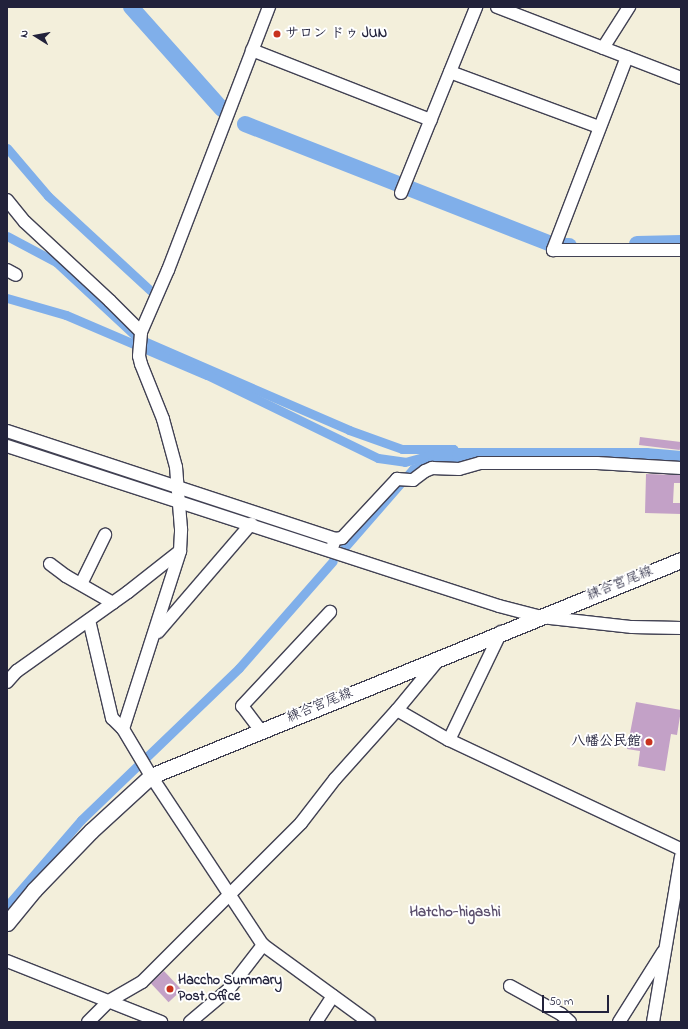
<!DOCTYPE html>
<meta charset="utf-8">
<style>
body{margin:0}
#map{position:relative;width:688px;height:1029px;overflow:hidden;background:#f3efdb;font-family:"Indie Flower","Klee One",sans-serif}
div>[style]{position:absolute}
.canal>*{height:9px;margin:-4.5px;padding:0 4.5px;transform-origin:4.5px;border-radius:4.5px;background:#80afea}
.river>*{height:16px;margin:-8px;padding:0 8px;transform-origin:8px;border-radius:8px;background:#80afea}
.building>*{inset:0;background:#c3a1c7;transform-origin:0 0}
.roads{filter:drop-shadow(1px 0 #414153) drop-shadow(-1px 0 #414153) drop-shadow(0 1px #414153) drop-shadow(0 -1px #414153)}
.minor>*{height:12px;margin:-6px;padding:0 6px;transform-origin:6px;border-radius:6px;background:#fff}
.major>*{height:15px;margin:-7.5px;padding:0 7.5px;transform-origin:7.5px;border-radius:7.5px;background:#fff}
.dots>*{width:11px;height:11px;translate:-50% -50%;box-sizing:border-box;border:2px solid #fff;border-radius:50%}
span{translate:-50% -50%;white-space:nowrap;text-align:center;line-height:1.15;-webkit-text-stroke:4px #fff;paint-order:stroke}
.poi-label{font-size:14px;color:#22223b;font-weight:700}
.left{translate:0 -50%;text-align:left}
.right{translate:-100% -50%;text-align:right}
.street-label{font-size:14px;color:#22223b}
.neighbourhood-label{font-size:15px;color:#5a4e6c;font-weight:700}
.frame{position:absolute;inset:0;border:8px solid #22223b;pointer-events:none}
.north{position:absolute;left:16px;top:16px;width:40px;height:40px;-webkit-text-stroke:3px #fff;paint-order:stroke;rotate:281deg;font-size:11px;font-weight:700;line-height:16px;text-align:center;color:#22223b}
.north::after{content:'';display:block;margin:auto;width:14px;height:18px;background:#22223b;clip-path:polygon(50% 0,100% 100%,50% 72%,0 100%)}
.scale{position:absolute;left:542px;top:995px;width:67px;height:18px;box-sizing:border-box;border:2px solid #22223b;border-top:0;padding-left:5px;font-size:12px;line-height:14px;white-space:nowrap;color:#22223b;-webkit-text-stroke:3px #fff;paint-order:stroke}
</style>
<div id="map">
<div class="canal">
<i style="left:7px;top:148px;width:63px;rotate:49.5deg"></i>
<i style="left:48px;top:196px;width:139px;rotate:42.7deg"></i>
<i style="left:7px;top:236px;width:55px;rotate:28deg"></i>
<i style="left:56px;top:262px;width:113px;rotate:42.9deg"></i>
<i style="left:139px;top:339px;width:229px;rotate:23.4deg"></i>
<i style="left:349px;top:430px;width:56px;rotate:19.7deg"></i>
<i style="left:402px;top:449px;width:51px"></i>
<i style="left:7px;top:298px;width:61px;rotate:16.1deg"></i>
<i style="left:66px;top:315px;width:153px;rotate:23.1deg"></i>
<i style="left:207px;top:375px;width:190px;rotate:25.9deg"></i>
<i style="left:378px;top:458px;width:27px;rotate:8deg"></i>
<i style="left:405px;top:462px;width:50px;rotate:-15.2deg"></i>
<i style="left:453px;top:449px;width:10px;rotate:45deg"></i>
<i style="left:344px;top:548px;width:105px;rotate:-48.9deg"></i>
<i style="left:413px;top:469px;width:30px;rotate:-21deg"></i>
<i style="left:7px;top:906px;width:113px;rotate:-49.3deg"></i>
<i style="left:81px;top:820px;width:219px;rotate:-43.9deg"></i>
<i style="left:239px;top:668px;width:142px;rotate:-48.7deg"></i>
</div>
<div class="river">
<i style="left:131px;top:7px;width:137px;rotate:48.3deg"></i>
<i style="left:245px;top:124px;width:334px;rotate:21.4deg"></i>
<i style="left:556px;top:246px;width:13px"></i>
<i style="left:637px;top:244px;width:44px;rotate:-1.3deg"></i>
<i style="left:441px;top:458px;width:19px;rotate:-6deg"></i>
<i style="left:460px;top:456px;width:186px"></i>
<i style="left:646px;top:456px;width:35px;rotate:5deg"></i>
</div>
<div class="building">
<i style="left:640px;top:437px;width:41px;height:8px;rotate:7deg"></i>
<i style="clip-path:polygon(646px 474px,681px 475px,681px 483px,674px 483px,673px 503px,681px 503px,681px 514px,645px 513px)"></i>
<i style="clip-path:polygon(636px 702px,681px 710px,677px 735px,671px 734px,665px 771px,638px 766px,640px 751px,627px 749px)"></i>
<i style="left:164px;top:971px;width:26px;height:18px;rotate:47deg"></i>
</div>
<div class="roads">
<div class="minor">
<i style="left:497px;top:7px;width:197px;rotate:21.1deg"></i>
<i style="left:603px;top:48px;width:49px;rotate:-57.6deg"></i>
<i style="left:252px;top:50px;width:192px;rotate:21.4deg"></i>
<i style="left:627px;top:57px;width:207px;rotate:111deg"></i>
<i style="left:553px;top:250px;width:128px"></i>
<i style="left:450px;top:72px;width:159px;rotate:20.3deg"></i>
<i style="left:401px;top:193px;width:201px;rotate:-68deg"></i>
<i style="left:7px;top:200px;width:28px;rotate:51deg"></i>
<i style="left:25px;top:222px;width:116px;rotate:42.9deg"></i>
<i style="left:110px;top:301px;width:44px;rotate:45deg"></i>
<i style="left:7px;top:270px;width:10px;rotate:29deg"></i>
<i style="left:7px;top:431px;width:345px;rotate:18.2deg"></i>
<i style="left:335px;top:539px;width:6px;rotate:108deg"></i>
<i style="left:7px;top:446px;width:517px;rotate:18.01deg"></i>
<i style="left:499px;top:606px;width:43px;rotate:14.7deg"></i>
<i style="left:541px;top:617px;width:92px;rotate:6.3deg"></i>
<i style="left:632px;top:627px;width:49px;rotate:1.2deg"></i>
<i style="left:335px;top:539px;width:7px;rotate:-8deg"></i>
<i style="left:342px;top:538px;width:81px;rotate:-47deg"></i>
<i style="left:397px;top:479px;width:16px;rotate:4deg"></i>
<i style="left:413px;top:480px;width:15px;rotate:-37deg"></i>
<i style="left:425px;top:471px;width:8px;rotate:-23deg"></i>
<i style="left:432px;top:468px;width:27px;rotate:2deg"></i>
<i style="left:459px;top:469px;width:22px;rotate:-16deg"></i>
<i style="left:480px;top:463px;width:117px"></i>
<i style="left:597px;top:463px;width:84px;rotate:3.4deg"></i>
<i style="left:50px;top:564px;width:20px;rotate:37deg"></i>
<i style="left:66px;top:576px;width:54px;rotate:29.9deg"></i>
<i style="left:81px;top:584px;width:55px;rotate:-63.9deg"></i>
<i style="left:89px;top:620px;width:101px;rotate:76.8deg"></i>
<i style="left:112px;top:718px;width:16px;rotate:45deg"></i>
<i style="left:123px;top:729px;width:55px;rotate:59.2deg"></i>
<i style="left:151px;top:776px;width:203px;rotate:56.5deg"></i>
<i style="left:263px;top:945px;width:131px;rotate:36deg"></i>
<i style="left:158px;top:632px;width:143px;rotate:-49.3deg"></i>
<i style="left:7px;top:682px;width:15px;rotate:-48deg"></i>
<i style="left:17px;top:671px;width:136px;rotate:-35.4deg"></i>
<i style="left:128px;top:592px;width:66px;rotate:-38.3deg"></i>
<i style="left:397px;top:710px;width:60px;rotate:30deg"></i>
<i style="left:449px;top:740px;width:256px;rotate:25.2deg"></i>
<i style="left:123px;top:729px;width:187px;rotate:-72.2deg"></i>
<i style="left:180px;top:551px;width:22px;rotate:-87deg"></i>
<i style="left:181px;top:529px;width:62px;rotate:-94.6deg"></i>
<i style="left:176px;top:467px;width:50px;rotate:-105.2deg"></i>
<i style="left:163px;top:419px;width:59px;rotate:-111.8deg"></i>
<i style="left:141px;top:364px;width:8px;rotate:-104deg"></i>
<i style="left:139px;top:356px;width:24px;rotate:-85deg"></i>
<i style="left:141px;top:332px;width:68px;rotate:-66.5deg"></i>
<i style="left:168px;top:270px;width:282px;rotate:-69deg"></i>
<i style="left:261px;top:731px;width:31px;rotate:-127deg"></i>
<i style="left:242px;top:706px;width:129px;rotate:-46.9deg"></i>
<i style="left:449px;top:740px;width:120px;rotate:-64.3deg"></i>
<i style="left:7px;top:961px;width:166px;rotate:21.6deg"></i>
<i style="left:510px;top:986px;width:58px;rotate:28.8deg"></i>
<i style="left:561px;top:1014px;width:12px;rotate:42deg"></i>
<i style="left:88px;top:1022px;width:30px;rotate:-45deg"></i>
<i style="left:109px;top:1001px;width:38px;rotate:-30deg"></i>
<i style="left:142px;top:982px;width:225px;rotate:-45deg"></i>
<i style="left:301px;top:823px;width:56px;rotate:-52.3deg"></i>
<i style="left:335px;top:779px;width:93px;rotate:-48.1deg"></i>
<i style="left:397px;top:710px;width:66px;rotate:-50.5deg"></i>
<i style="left:190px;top:1022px;width:51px;rotate:-40.2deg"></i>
<i style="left:229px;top:989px;width:56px;rotate:-52.3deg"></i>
<i style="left:316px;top:1022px;width:31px;rotate:-57deg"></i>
<i style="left:619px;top:1022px;width:83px;rotate:-57.8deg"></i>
<i style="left:653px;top:1022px;width:168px;rotate:-80.4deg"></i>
</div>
<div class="major">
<i style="left:7px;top:923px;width:43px;rotate:-50.7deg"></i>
<i style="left:34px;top:890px;width:82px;rotate:-46deg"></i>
<i style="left:91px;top:831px;width:81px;rotate:-42.5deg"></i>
<i style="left:151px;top:776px;width:572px;rotate:-22.17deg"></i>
</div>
</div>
<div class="dots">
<i style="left:277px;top:34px;background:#c8321e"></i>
<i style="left:649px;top:742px;background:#c8321e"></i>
<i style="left:170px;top:989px;background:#c8321e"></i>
</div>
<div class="poi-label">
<span class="left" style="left:285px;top:34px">サロン ドゥ JUN</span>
<span class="right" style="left:641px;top:742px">八幡公民館</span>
<span class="left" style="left:178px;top:989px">Haccho Summary<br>Post Office</span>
</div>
<div class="street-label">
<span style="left:620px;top:584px;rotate:-22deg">練合宮尾線</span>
<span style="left:320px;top:706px;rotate:-22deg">練合宮尾線</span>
</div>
<div class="neighbourhood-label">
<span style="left:455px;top:913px">Hatcho-higashi</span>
</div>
<div class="frame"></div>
<div class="north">N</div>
<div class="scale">50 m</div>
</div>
